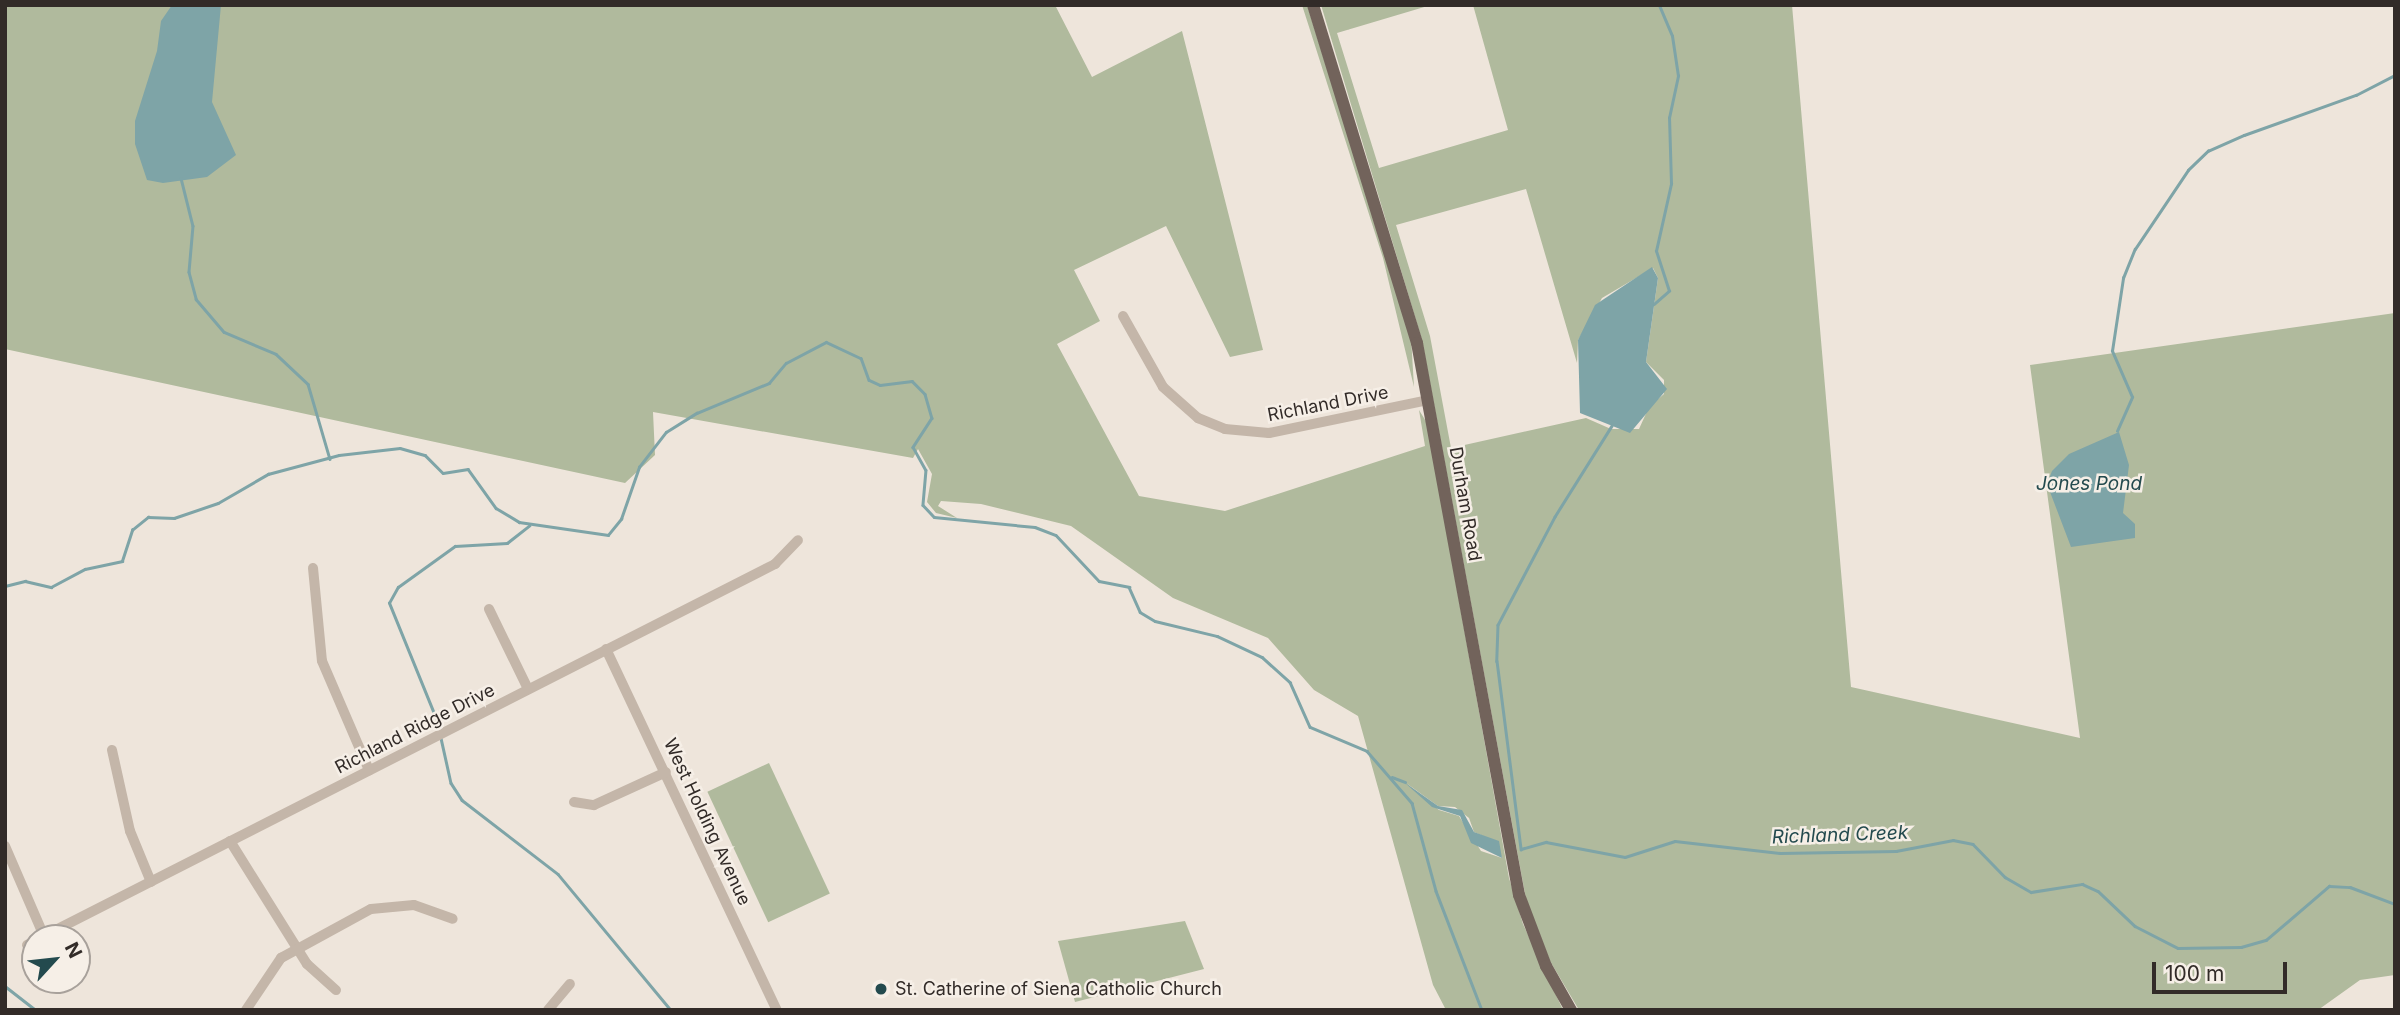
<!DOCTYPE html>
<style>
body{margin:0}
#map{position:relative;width:2400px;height:1015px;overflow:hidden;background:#eee5db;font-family:Inter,sans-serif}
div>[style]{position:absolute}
.green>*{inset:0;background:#b0ba9d;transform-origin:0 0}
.water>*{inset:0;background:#7ea4a7}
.stream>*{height:2.5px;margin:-1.25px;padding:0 1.25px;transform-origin:1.25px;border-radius:1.25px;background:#7ea4a7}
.minor>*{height:10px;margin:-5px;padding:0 5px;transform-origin:5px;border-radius:5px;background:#c4b6a9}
.major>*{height:12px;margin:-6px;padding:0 6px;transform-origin:6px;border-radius:6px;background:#72635b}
.dots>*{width:19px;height:19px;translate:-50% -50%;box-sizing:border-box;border:4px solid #f6efe7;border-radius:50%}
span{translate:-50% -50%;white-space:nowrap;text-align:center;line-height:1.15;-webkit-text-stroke:5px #f6efe7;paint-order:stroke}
.street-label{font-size:18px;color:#322b28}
.poi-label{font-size:18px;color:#322b28}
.left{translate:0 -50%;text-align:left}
.water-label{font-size:19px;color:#234a4e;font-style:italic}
.frame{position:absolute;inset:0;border:7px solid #322b28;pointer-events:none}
.north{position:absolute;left:21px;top:924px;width:70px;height:70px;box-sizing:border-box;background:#f6efe7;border:2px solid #a8a19b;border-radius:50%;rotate:63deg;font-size:19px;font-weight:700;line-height:28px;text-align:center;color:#322b28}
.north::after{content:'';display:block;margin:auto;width:24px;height:32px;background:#234a4e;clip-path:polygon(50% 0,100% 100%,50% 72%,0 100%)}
.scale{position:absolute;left:2152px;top:962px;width:135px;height:32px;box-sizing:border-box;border:4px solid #322b28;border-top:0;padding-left:9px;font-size:21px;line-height:24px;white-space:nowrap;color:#322b28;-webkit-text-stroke:5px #f6efe7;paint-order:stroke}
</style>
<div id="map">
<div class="green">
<i style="clip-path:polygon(evenodd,5px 5px,1055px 5px,1092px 77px,1182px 31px,1263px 350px,1230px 357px,1166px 226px,1074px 270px,1100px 321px,1057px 344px,1139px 496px,1225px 511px,1425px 446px,1419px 410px,1427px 423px,1509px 878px,1523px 924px,1563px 1010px,1446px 1010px,1433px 985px,1358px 716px,1314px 690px,1268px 638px,1173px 598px,1071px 526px,981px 504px,941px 501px,938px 506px,957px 518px,936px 513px,927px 502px,932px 474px,918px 449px,913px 458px,653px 412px,655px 455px,625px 483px,5px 349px,5px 5px,1406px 783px,1438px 806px,1455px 807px,1469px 818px,1474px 832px,1495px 841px,1502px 858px,1481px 851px,1459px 816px,1439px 810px,1406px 783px)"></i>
<i style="clip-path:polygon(1302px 5px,1307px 5px,1411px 337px,1414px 387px,1383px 258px)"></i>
<i style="clip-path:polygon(evenodd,1321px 5px,1431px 5px,1337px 33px,1379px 168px,1508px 130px,1473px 5px,1792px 5px,1851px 687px,2080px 738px,2030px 365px,2395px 313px,2395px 975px,2360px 980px,2318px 1010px,1579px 1010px,1550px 961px,1526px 899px,1422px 340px,1321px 5px,1526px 189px,1577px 363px,1578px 340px,1602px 298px,1653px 268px,1658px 278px,1646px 362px,1664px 380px,1664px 394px,1649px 407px,1639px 429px,1611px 429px,1586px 418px,1451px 448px,1430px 336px,1396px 225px,1526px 189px)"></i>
<i style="left:769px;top:763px;width:144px;height:68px;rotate:65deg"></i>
<i style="clip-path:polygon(1185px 921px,1204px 969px,1075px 1002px,1058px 941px)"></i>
</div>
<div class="water">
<i style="clip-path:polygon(172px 5px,221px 5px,212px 102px,236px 155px,207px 177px,163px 183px,147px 180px,135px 144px,135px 121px,157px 51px,161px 21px)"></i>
<i style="clip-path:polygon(1652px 267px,1658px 278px,1646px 362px,1667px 389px,1630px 433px,1580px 413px,1578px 340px,1595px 305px)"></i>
<i style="clip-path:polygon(2119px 432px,2129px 465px,2123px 513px,2135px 524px,2135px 538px,2071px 547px,2047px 484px,2052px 471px,2069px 454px)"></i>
<i style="clip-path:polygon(1404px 782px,1438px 806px,1462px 810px,1474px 832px,1499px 841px,1502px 858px,1471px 843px,1460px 816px,1432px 807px)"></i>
</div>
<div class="stream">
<i style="left:181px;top:178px;width:49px;rotate:76deg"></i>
<i style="left:193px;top:226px;width:46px;rotate:95deg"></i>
<i style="left:189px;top:272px;width:28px;rotate:75deg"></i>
<i style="left:196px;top:299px;width:43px;rotate:49.7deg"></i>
<i style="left:224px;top:332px;width:56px;rotate:22.9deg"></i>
<i style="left:276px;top:354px;width:44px;rotate:43.2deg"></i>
<i style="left:308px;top:384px;width:78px;rotate:73.7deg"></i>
<i style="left:1654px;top:304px;width:20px;rotate:-41deg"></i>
<i style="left:1669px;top:291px;width:42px;rotate:-108deg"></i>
<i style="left:1656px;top:251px;width:69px;rotate:-77.4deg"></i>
<i style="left:1671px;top:184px;width:66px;rotate:-91.7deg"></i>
<i style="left:1669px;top:118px;width:43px;rotate:-77.9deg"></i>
<i style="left:1678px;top:76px;width:40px;rotate:-98.5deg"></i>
<i style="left:1672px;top:36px;width:34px;rotate:-113deg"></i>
<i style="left:1612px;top:426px;width:107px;rotate:122.1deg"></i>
<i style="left:1555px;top:517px;width:122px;rotate:117.8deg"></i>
<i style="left:1498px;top:625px;width:36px;rotate:92deg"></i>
<i style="left:1497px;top:661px;width:190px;rotate:82.7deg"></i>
<i style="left:1521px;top:849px;width:26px;rotate:-16deg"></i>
<i style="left:1546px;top:842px;width:80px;rotate:10.8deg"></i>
<i style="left:1625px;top:857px;width:52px;rotate:-17.7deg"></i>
<i style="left:1675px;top:841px;width:106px;rotate:6.5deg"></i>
<i style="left:1780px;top:853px;width:116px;rotate:-1deg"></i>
<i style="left:1896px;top:851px;width:58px;rotate:-10.9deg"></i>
<i style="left:1953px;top:840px;width:20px;rotate:11deg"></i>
<i style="left:1973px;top:844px;width:46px;rotate:45.9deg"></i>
<i style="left:2005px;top:877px;width:30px;rotate:30deg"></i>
<i style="left:2031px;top:892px;width:52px;rotate:-8.9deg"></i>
<i style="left:2082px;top:884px;width:17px;rotate:24deg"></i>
<i style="left:2098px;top:891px;width:51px;rotate:43.4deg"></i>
<i style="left:2135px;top:926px;width:48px;rotate:27.1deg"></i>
<i style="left:2178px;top:948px;width:63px;rotate:-0.9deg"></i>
<i style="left:2241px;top:947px;width:26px;rotate:-16deg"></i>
<i style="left:2266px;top:940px;width:83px;rotate:-40.6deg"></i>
<i style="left:2329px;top:886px;width:21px;rotate:3deg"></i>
<i style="left:2350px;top:887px;width:48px;rotate:20.7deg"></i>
<i style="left:2117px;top:431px;width:37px;rotate:-66deg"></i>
<i style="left:2132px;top:397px;width:50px;rotate:-113.5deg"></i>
<i style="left:2112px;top:351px;width:74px;rotate:-81.4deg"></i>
<i style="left:2123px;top:278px;width:31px;rotate:-68deg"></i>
<i style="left:2135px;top:249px;width:95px;rotate:-56.1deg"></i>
<i style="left:2188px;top:170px;width:28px;rotate:-44deg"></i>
<i style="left:2208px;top:151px;width:39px;rotate:-24deg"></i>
<i style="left:2244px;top:135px;width:119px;rotate:-19.7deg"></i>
<i style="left:2356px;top:95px;width:44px;rotate:-27.1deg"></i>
<i style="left:5px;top:586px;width:21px;rotate:-14deg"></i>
<i style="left:25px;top:581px;width:27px;rotate:13deg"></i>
<i style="left:51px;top:587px;width:38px;rotate:-28deg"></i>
<i style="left:85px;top:569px;width:38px;rotate:-12deg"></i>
<i style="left:122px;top:561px;width:33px;rotate:-72deg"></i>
<i style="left:132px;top:530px;width:21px;rotate:-39deg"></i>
<i style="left:148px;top:517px;width:26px;rotate:2deg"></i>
<i style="left:174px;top:518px;width:46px;rotate:-18.8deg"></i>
<i style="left:218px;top:503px;width:58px;rotate:-30.1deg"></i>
<i style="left:268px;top:474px;width:73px;rotate:-15deg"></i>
<i style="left:339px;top:455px;width:61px;rotate:-6.5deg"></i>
<i style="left:400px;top:448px;width:26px;rotate:16deg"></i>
<i style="left:425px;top:455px;width:25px;rotate:45deg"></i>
<i style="left:443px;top:473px;width:25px;rotate:-9deg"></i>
<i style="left:468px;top:469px;width:48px;rotate:54.3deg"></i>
<i style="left:496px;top:508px;width:27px;rotate:31deg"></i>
<i style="left:519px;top:522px;width:90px;rotate:8.3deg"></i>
<i style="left:608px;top:535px;width:21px;rotate:-51deg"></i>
<i style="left:621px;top:519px;width:55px;rotate:-70.9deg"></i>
<i style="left:639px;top:467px;width:44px;rotate:-52.4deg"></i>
<i style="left:666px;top:432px;width:36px;rotate:-32deg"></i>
<i style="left:697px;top:413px;width:78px;rotate:-22.6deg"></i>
<i style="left:769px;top:383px;width:26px;rotate:-50deg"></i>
<i style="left:786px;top:363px;width:45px;rotate:-27.7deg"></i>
<i style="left:826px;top:342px;width:38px;rotate:25deg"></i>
<i style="left:861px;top:358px;width:23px;rotate:70deg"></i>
<i style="left:869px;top:380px;width:12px;rotate:24deg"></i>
<i style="left:880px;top:385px;width:32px;rotate:-7deg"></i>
<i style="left:912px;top:381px;width:18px;rotate:45deg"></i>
<i style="left:925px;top:394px;width:25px;rotate:74deg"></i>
<i style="left:932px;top:418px;width:35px;rotate:123deg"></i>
<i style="left:913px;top:447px;width:26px;rotate:61deg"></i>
<i style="left:926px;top:470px;width:35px;rotate:95deg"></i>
<i style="left:923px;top:505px;width:16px;rotate:47deg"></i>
<i style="left:934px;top:517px;width:101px;rotate:5.7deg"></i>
<i style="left:1035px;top:527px;width:22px;rotate:21deg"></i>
<i style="left:1056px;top:535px;width:63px;rotate:46.9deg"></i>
<i style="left:1099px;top:581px;width:31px;rotate:11deg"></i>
<i style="left:1129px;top:587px;width:27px;rotate:66deg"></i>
<i style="left:1140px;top:612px;width:17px;rotate:31deg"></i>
<i style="left:1155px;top:621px;width:64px;rotate:13.6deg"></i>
<i style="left:1217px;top:636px;width:50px;rotate:25deg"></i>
<i style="left:1262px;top:657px;width:38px;rotate:42deg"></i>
<i style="left:1290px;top:682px;width:49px;rotate:66deg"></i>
<i style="left:1310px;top:727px;width:62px;rotate:22.8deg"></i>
<i style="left:1367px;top:751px;width:69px;rotate:49.1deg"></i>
<i style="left:1412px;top:803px;width:91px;rotate:74.7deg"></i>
<i style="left:1436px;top:891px;width:128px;rotate:68.9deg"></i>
<i style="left:441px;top:731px;width:138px;rotate:-112.1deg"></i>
<i style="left:389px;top:603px;width:18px;rotate:-61deg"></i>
<i style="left:398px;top:587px;width:70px;rotate:-35.7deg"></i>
<i style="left:455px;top:546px;width:52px;rotate:-3.3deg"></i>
<i style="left:507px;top:543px;width:28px;rotate:-38deg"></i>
<i style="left:441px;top:738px;width:46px;rotate:77.5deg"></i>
<i style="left:451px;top:783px;width:20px;rotate:57deg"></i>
<i style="left:462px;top:800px;width:121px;rotate:37.6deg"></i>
<i style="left:558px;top:874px;width:177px;rotate:50.3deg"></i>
<i style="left:1392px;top:777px;width:14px;rotate:21deg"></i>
<i style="left:5px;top:986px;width:39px;rotate:38deg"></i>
</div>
<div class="minor">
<i style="left:1123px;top:316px;width:81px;rotate:60.6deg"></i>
<i style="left:1163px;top:387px;width:47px;rotate:41.5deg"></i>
<i style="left:1198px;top:418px;width:29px;rotate:22deg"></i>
<i style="left:1225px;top:429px;width:44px;rotate:5.2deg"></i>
<i style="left:1269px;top:433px;width:162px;rotate:-11.7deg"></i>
<i style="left:313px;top:568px;width:93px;rotate:84.5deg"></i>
<i style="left:322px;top:661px;width:119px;rotate:66.7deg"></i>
<i style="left:489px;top:609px;width:89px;rotate:64deg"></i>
<i style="left:606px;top:649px;width:399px;rotate:64.7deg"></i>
<i style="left:112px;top:750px;width:83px;rotate:77.5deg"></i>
<i style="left:130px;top:831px;width:55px;rotate:67.6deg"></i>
<i style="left:574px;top:802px;width:20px;rotate:9deg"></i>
<i style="left:594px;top:805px;width:79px;rotate:-24.6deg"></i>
<i style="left:230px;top:841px;width:145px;rotate:58deg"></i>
<i style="left:307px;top:964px;width:39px;rotate:42deg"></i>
<i style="left:5px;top:846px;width:98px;rotate:66.6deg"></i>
<i style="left:40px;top:938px;width:825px;rotate:-26.97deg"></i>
<i style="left:775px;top:564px;width:33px;rotate:-46deg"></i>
<i style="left:27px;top:945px;width:9px;rotate:-27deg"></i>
<i style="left:246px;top:1010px;width:63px;rotate:-56.1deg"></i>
<i style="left:281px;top:958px;width:102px;rotate:-28.6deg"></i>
<i style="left:371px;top:909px;width:43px;rotate:-5.3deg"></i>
<i style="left:414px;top:905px;width:41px;rotate:19.7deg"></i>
<i style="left:548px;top:1010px;width:34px;rotate:-50deg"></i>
</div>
<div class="major">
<i style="left:1313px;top:5px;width:354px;rotate:72.9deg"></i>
<i style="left:1417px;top:343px;width:561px;rotate:79.53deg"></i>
<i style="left:1519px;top:895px;width:76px;rotate:69.2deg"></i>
<i style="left:1546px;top:966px;width:51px;rotate:60.4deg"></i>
</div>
<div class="dots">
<i style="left:881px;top:989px;background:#234a4e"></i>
</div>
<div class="street-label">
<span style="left:1328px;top:404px;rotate:-11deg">Richland Drive</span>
<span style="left:1465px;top:504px;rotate:80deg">Durham Road</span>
<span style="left:415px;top:729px;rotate:-27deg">Richland Ridge Drive</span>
<span style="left:707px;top:822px;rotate:65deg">West Holding Avenue</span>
</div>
<div class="poi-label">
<span class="left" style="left:895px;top:989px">St. Catherine of Siena Catholic Church</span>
</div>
<div class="water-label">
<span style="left:2089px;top:484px">Jones Pond</span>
<span style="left:1840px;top:835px;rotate:-2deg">Richland Creek</span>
</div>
<div class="frame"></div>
<div class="north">N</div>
<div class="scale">100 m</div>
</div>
